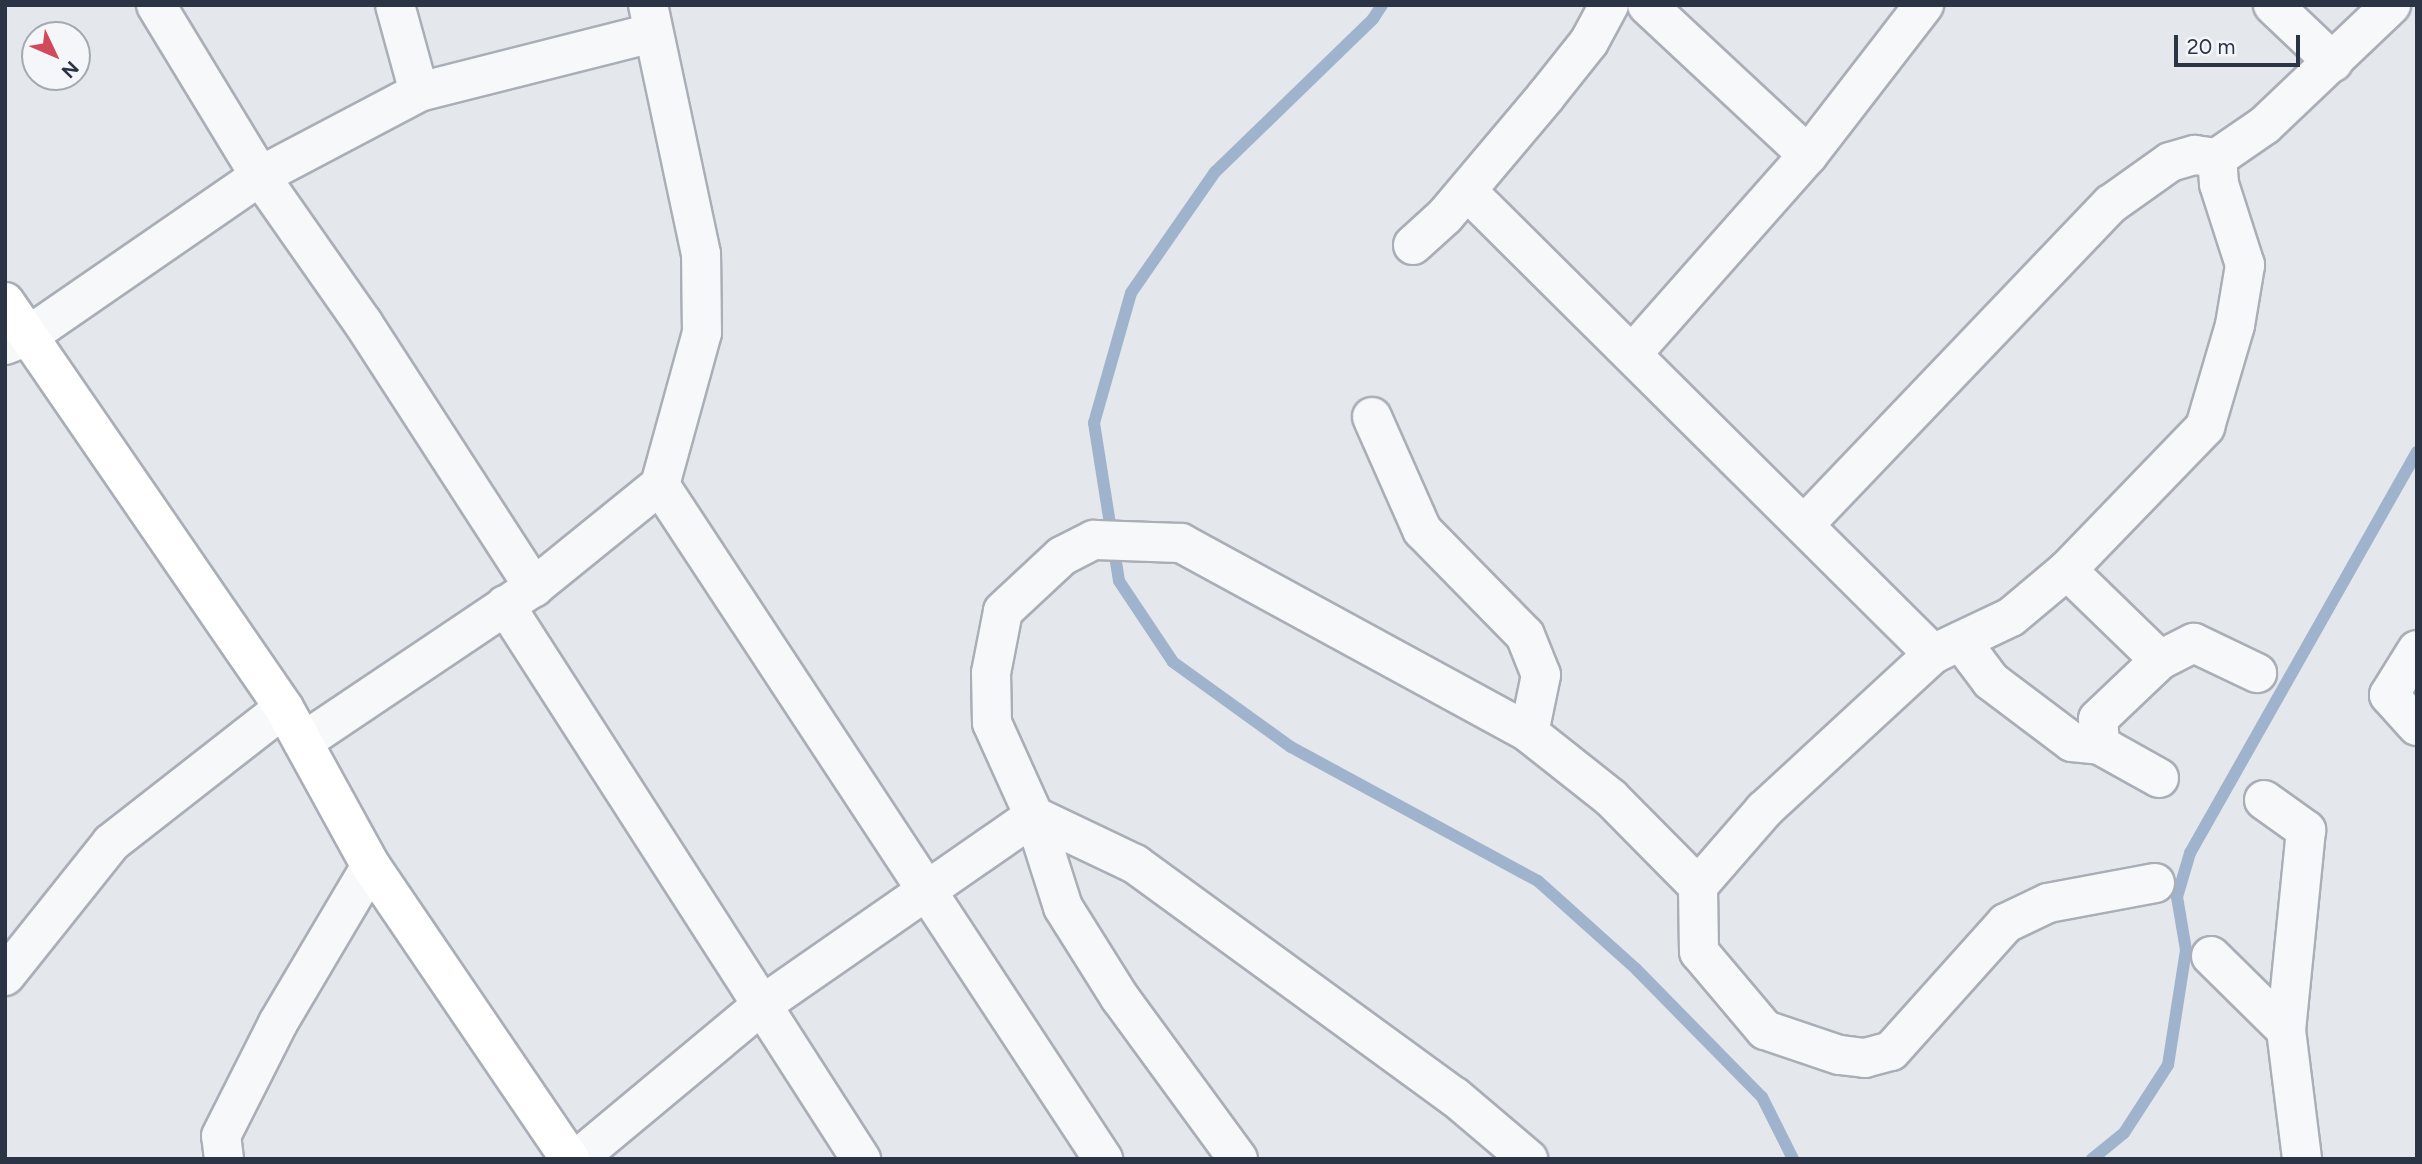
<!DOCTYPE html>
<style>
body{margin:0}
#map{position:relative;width:2422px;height:1164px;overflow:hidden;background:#e4e7ec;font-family:Figtree,sans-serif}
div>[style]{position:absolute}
.stream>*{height:12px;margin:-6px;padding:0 6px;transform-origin:6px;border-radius:6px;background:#9fb4cc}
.roads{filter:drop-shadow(2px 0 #a9aeb7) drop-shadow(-2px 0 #a9aeb7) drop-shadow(0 2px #a9aeb7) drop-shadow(0 -2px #a9aeb7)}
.street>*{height:38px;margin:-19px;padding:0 19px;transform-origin:19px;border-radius:19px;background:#f7f8fa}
.secondary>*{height:38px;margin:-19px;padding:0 19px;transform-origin:19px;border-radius:19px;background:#fff}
span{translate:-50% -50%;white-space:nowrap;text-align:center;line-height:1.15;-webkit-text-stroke:5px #f4f6f9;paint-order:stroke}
.frame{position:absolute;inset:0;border:7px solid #2b3445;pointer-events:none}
.north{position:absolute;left:21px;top:21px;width:70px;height:70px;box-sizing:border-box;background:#f4f6f9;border:2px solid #a4a8b1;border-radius:50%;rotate:134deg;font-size:19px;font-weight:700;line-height:28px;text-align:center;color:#2b3445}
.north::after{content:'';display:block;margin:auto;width:24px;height:32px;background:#d1495b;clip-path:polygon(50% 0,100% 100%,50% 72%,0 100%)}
.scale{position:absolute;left:2174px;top:35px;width:126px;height:32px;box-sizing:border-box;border:4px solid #2b3445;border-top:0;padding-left:9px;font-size:21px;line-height:24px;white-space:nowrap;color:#2b3445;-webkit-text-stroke:5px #f4f6f9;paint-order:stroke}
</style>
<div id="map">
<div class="stream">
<i style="left:1382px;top:5px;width:17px;rotate:123deg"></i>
<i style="left:1373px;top:19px;width:220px;rotate:135.9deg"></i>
<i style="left:1215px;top:172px;width:147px;rotate:124.8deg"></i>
<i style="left:1131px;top:293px;width:135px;rotate:105.9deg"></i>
<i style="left:1094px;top:423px;width:160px;rotate:81deg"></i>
<i style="left:1119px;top:581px;width:97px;rotate:56.3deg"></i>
<i style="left:1173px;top:662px;width:145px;rotate:35.8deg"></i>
<i style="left:1291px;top:747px;width:281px;rotate:28.5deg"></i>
<i style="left:1538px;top:881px;width:132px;rotate:41.9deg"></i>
<i style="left:1636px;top:969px;width:180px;rotate:45.5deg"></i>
<i style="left:1762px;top:1097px;width:69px;rotate:63.4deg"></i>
<i style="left:2092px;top:1159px;width:41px;rotate:-39.1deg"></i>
<i style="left:2124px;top:1133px;width:81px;rotate:-57.1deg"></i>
<i style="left:2168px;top:1065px;width:116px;rotate:-81.1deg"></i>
<i style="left:2186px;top:950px;width:54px;rotate:-99.6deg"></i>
<i style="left:2177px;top:897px;width:46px;rotate:-73.5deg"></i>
<i style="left:2190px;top:853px;width:461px;rotate:-60.5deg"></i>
</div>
<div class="roads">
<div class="street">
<i style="left:156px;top:5px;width:200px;rotate:58.7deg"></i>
<i style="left:260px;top:176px;width:179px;rotate:55deg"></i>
<i style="left:363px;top:323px;width:315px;rotate:57.1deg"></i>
<i style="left:395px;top:5px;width:90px;rotate:74.6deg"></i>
<i style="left:1647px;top:5px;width:220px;rotate:43deg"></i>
<i style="left:2273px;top:5px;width:83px;rotate:43.5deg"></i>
<i style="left:1467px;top:191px;width:657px;rotate:44.81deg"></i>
<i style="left:1413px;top:245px;width:43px;rotate:-42.2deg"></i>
<i style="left:1445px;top:216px;width:157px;rotate:-49.9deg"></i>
<i style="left:1546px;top:96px;width:69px;rotate:-51.5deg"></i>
<i style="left:1589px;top:42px;width:42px;rotate:-61.6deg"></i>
<i style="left:5px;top:345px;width:25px;rotate:-21deg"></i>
<i style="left:28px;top:336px;width:282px;rotate:-34.6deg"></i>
<i style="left:260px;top:176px;width:180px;rotate:-27.8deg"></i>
<i style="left:419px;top:92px;width:241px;rotate:-14.2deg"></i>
<i style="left:1632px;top:354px;width:266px;rotate:-48.5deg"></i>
<i style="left:1808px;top:155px;width:190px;rotate:-52.3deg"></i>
<i style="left:1372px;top:417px;width:124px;rotate:66.1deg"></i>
<i style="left:1422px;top:530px;width:147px;rotate:45.6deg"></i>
<i style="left:1525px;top:635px;width:43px;rotate:68.2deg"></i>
<i style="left:1541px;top:675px;width:59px;rotate:101.7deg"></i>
<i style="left:660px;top:485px;width:807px;rotate:56.68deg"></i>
<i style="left:1805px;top:524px;width:443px;rotate:-46.3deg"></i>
<i style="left:2111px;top:204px;width:72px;rotate:-35.4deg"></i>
<i style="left:2170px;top:162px;width:26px;rotate:-16deg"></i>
<i style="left:2195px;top:155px;width:22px;rotate:8deg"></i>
<i style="left:2217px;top:158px;width:58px;rotate:-34.5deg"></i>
<i style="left:2265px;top:125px;width:174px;rotate:-43.6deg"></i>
<i style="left:2067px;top:570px;width:129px;rotate:44.1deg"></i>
<i style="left:2160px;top:660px;width:38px;rotate:-27deg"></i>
<i style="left:2194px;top:643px;width:70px;rotate:25.5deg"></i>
<i style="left:505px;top:605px;width:659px;rotate:57.28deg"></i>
<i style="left:1961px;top:641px;width:50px;rotate:53.1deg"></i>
<i style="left:1991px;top:681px;width:101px;rotate:37deg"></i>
<i style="left:2072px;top:742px;width:28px;rotate:6deg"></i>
<i style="left:2417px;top:650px;width:53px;rotate:121.9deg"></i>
<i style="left:2389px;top:695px;width:42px;rotate:47.9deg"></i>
<i style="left:303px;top:742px;width:278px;rotate:-33.9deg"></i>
<i style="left:534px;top:587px;width:162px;rotate:-39deg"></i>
<i style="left:660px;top:485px;width:158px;rotate:-74.6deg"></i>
<i style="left:702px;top:333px;width:79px;rotate:-90.7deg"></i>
<i style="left:701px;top:254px;width:255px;rotate:-102deg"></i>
<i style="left:2159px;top:778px;width:68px;rotate:-150.8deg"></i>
<i style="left:2100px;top:745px;width:26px;rotate:-94deg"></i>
<i style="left:2098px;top:719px;width:86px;rotate:-43.6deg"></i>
<i style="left:2264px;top:800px;width:52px;rotate:35.5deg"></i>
<i style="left:2306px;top:830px;width:201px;rotate:95.7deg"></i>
<i style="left:2286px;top:1030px;width:130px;rotate:82.9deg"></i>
<i style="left:2155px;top:883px;width:109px;rotate:169.4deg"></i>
<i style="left:2048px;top:903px;width:47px;rotate:154.5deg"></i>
<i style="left:2006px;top:923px;width:172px;rotate:131.9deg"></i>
<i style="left:1891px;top:1051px;width:27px;rotate:165deg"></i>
<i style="left:1865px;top:1058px;width:26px;rotate:-173deg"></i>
<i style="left:1839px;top:1055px;width:78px;rotate:-161.3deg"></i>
<i style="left:1765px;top:1030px;width:102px;rotate:-130.2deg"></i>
<i style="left:1699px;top:952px;width:66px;rotate:-90.9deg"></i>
<i style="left:1698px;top:886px;width:101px;rotate:-49deg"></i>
<i style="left:1764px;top:810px;width:230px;rotate:-42.7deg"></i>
<i style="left:1933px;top:654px;width:86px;rotate:-25.4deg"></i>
<i style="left:2011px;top:617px;width:73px;rotate:-40deg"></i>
<i style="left:2067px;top:570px;width:199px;rotate:-46deg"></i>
<i style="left:2205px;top:427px;width:106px;rotate:-73.6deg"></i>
<i style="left:2235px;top:325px;width:61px;rotate:-80.5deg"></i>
<i style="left:2245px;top:265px;width:85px;rotate:-107.8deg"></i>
<i style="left:2219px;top:184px;width:26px;rotate:-94deg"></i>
<i style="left:2211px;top:956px;width:105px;rotate:44.6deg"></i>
<i style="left:5px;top:976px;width:170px;rotate:-51.4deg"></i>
<i style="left:111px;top:843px;width:219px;rotate:-38deg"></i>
<i style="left:224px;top:1159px;width:23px;rotate:-97deg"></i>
<i style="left:221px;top:1136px;width:127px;rotate:-63.2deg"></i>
<i style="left:278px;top:1023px;width:182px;rotate:-59.4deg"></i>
<i style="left:577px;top:1159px;width:241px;rotate:-39.8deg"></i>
<i style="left:762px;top:1005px;width:331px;rotate:-34.8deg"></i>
<i style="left:1034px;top:816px;width:112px;rotate:25.4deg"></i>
<i style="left:1135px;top:864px;width:396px;rotate:36.1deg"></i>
<i style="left:1455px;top:1097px;width:96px;rotate:40.3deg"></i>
<i style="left:1238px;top:1159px;width:200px;rotate:-126.2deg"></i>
<i style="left:1120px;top:998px;width:107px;rotate:-122.1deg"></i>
<i style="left:1063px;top:907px;width:96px;rotate:-107.7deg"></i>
<i style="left:1034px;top:816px;width:102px;rotate:-114.3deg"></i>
<i style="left:992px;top:723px;width:50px;rotate:-91.1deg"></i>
<i style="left:991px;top:673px;width:63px;rotate:-79deg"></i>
<i style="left:1003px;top:611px;width:81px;rotate:-43deg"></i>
<i style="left:1062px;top:556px;width:36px;rotate:-27deg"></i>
<i style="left:1094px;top:540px;width:87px;rotate:2deg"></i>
<i style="left:1181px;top:543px;width:396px;rotate:28.6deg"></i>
<i style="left:1529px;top:733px;width:105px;rotate:38.4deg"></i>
<i style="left:1611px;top:798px;width:124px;rotate:45.3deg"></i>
</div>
<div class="secondary">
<i style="left:5px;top:302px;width:493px;rotate:55.5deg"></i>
<i style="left:284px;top:708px;width:180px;rotate:61.2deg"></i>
<i style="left:371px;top:866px;width:354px;rotate:55.8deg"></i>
</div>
</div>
<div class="frame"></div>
<div class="north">N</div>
<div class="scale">20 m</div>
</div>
